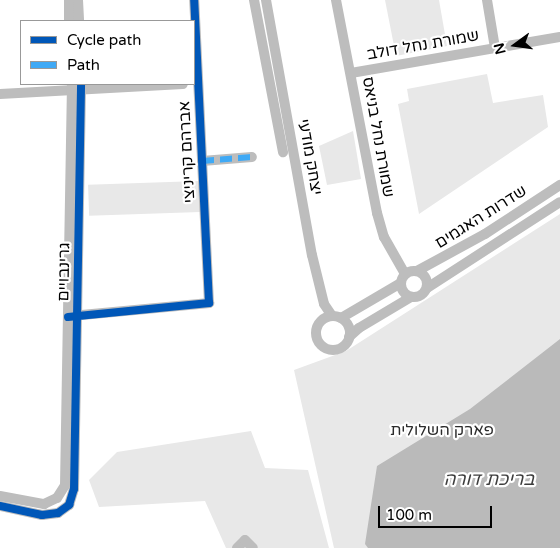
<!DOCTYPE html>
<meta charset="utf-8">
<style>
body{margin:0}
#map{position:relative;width:560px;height:548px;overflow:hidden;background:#fff;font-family:"Varela Round","Noto Sans Hebrew",sans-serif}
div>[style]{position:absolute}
.green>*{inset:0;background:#e8e8e8;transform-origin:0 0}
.water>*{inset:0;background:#bababa}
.minor>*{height:10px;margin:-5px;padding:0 5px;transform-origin:5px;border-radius:5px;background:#bdbdbd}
.minor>.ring{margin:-5px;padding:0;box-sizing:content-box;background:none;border:10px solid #bdbdbd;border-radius:50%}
.quiet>*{height:6px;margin-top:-3px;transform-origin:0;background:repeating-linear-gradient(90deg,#3fa9f5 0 12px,transparent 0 18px)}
.cycleway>*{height:8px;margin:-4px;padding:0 4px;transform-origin:4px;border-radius:4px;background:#0057b8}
span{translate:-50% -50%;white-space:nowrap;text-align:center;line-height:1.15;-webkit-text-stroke:4.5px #fff;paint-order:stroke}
.street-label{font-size:16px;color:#000}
.park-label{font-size:16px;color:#2c2c2c}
.water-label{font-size:18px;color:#3d3d3d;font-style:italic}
.legend{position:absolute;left:20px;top:20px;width:175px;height:65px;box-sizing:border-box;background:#fff;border:1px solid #999;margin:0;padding:6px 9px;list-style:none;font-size:15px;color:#000}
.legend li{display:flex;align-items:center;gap:10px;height:25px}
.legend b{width:25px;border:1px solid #999}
.north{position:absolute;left:490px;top:20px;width:50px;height:50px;-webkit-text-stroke:4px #fff;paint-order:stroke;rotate:256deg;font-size:14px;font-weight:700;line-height:20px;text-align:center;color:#000}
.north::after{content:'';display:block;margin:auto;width:18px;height:22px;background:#000;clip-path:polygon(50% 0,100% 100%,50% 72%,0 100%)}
.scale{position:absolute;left:378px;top:506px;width:114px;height:22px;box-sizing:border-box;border:2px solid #000;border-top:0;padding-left:6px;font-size:15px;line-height:18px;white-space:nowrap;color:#000;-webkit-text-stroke:4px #fff;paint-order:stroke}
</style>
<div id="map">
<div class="green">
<i style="clip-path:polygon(385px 0,439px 0,447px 46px,396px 56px)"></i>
<i style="clip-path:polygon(487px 74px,493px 103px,543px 95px,548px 127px,419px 214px,398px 104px,409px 101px,407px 89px)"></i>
<i style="clip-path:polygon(353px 131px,361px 179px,327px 185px,319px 146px)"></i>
<i style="left:199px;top:181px;width:31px;height:111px;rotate:88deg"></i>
<i style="clip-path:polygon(560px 214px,560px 548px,334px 548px,294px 370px,346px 351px)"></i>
<i style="clip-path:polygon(251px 431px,265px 468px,308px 470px,329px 548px,226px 548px,205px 501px,99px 507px,89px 480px,117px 452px)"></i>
</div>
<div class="water">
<i style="clip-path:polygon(560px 339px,560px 548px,368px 548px,365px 544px,377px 466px,470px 409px)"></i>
</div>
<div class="minor">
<i style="left:69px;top:0;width:21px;rotate:90deg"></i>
<i style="left:78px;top:0;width:21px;rotate:87deg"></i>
<i style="left:254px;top:0;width:155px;rotate:79.2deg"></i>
<i style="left:266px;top:0;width:259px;rotate:79.8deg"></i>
<i style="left:312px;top:255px;width:50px;rotate:76.2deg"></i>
<i style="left:324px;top:304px;width:14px;rotate:56deg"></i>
<i style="left:336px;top:0;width:217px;rotate:79.1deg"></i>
<i style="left:377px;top:213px;width:25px;rotate:74deg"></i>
<i style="left:384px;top:237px;width:43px;rotate:60.4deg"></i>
<i style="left:487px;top:0;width:49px;rotate:80.5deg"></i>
<i style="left:351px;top:73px;width:212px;rotate:-9.8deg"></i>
<i style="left:0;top:94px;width:183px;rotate:-3.1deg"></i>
<i style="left:202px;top:161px;width:50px;rotate:-4.6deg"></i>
<i class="ring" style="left:401px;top:271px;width:16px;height:16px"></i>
<i style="left:417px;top:271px;width:77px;rotate:-28.6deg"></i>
<i style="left:485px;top:234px;width:90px;rotate:-33.2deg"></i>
<i style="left:427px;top:288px;width:158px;rotate:-32.9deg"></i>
<i style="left:71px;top:316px;width:139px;rotate:-5.4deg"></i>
<i style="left:209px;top:303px;width:303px;rotate:-92.8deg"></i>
<i class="ring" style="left:316px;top:316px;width:24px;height:24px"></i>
<i style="left:341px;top:318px;width:69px;rotate:-30.3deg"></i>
<i style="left:349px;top:337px;width:13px;rotate:-42deg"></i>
<i style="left:359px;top:328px;width:61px;rotate:-30.8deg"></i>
<i style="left:0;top:496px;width:45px;rotate:10.3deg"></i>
<i style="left:44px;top:504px;width:14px;rotate:-25deg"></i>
<i style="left:57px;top:498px;width:15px;rotate:-58deg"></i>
<i style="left:65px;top:485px;width:401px;rotate:-89deg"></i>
<i style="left:0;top:506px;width:43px;rotate:12.1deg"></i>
<i style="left:42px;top:515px;width:16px;rotate:-7deg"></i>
<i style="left:58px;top:513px;width:14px;rotate:-36deg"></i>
<i style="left:69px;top:505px;width:17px;rotate:-73deg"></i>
<i style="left:74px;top:489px;width:405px;rotate:-89deg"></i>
<i style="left:237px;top:548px;width:11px;rotate:-45deg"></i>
<i style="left:245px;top:540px;width:11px;rotate:45deg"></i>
</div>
<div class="quiet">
<i style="left:202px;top:161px;width:50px;rotate:-4.6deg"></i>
</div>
<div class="cycleway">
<i style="left:68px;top:317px;width:142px;rotate:-5.7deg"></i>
<i style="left:209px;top:303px;width:303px;rotate:-92.8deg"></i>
<i style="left:0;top:506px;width:43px;rotate:12.1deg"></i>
<i style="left:42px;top:515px;width:16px;rotate:-7deg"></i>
<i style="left:58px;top:513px;width:14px;rotate:-36deg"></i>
<i style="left:69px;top:505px;width:17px;rotate:-73deg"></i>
<i style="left:74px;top:489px;width:405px;rotate:-89deg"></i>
</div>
<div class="street-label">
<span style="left:423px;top:45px;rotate:-10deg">שמורת נחל דולב</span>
<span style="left:378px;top:137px;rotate:80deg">שמורת נחל בניאס</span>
<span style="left:187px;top:152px;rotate:-93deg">אברהם קריניצי</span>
<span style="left:310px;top:157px;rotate:80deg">יצחק מודעי</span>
<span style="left:481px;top:217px;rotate:-32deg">שדרות האגמים</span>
<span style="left:64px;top:272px;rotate:-89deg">גרינבויים</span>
</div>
<div class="park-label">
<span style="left:442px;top:430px">פארק השלולית</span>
</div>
<div class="water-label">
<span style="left:489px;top:479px">בריכת דורה</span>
</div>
<ul class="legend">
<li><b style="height:6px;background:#0057b8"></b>Cycle path</li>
<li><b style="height:6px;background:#3fa9f5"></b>Path</li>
</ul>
<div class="north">N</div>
<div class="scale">100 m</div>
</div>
